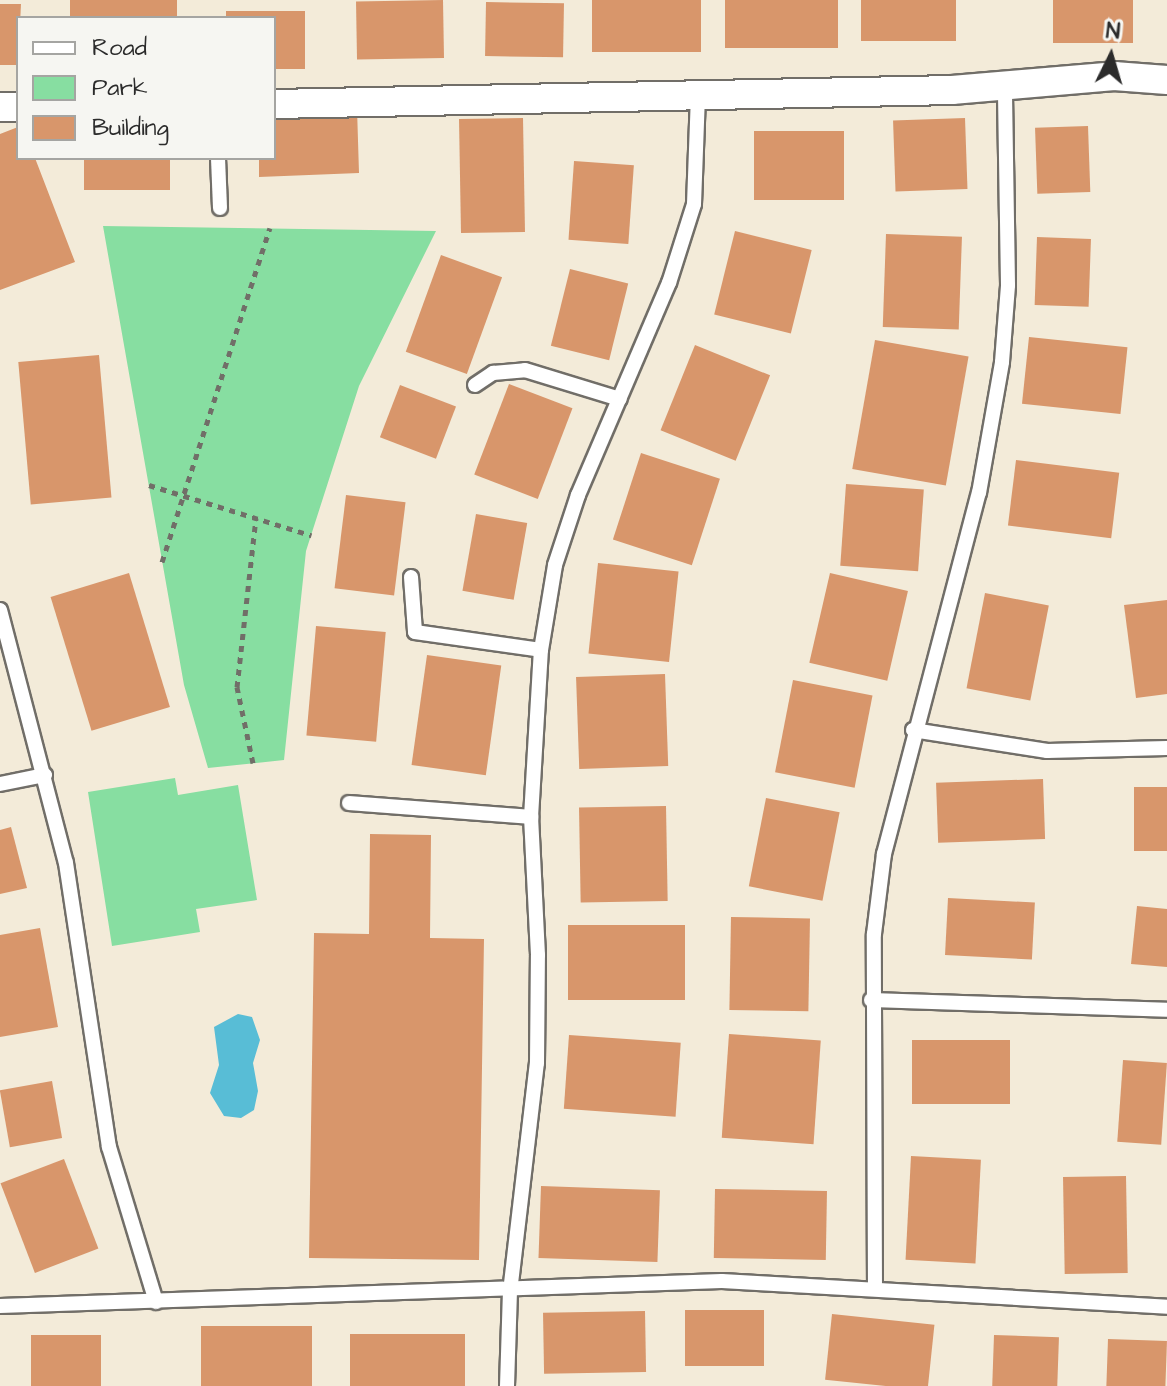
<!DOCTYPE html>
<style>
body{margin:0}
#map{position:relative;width:1167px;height:1386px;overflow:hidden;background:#f3ebd9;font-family:"Architects Daughter",sans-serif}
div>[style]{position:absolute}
.green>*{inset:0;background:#87dea1}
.water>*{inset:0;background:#58bdd6}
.building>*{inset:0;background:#d8966b;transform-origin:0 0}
.path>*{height:5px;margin-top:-2.5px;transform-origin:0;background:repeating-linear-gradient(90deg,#716e68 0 6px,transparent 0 12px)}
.roads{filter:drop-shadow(2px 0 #716e68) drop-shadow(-2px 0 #716e68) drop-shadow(0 2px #716e68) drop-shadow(0 -2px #716e68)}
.lane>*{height:14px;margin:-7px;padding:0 7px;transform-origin:7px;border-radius:7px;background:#fff}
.street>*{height:28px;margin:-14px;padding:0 14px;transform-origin:14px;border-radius:14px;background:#fff}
span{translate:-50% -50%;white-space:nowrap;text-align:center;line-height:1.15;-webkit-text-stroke:8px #f6f6f2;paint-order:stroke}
.legend{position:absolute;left:16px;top:16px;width:260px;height:144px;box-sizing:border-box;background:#f6f6f2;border:2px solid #a5a5a2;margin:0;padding:10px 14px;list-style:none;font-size:24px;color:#2b2b2b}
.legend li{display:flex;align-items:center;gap:16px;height:40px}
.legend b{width:40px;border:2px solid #a5a5a2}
.north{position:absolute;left:1071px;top:16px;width:80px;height:80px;-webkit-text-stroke:6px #f6f6f2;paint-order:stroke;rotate:5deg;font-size:22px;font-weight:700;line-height:32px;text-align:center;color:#2b2b2b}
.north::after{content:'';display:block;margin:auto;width:28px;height:36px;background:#2b2b2b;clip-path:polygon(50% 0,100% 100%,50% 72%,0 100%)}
</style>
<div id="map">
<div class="green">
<i style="clip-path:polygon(103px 226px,436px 231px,359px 386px,306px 551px,284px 760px,208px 768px,184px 685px)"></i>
<i style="clip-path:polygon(175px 778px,178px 795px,238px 785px,257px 900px,196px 909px,200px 932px,112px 946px,88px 792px)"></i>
</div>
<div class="water">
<i style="clip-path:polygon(238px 1014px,252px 1017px,260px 1040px,253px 1063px,258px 1091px,254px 1110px,241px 1118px,224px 1116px,210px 1093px,219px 1065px,214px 1027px)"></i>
</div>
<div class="building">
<i style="left:70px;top:0;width:107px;height:18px"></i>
<i style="left:443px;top:0;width:58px;height:87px;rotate:89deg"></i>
<i style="left:592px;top:0;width:109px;height:52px"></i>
<i style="left:725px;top:0;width:113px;height:48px"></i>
<i style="left:861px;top:0;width:95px;height:41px"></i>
<i style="left:1053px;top:0;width:80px;height:43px"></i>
<i style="left:486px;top:2px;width:78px;height:54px;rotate:1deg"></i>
<i style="clip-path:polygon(0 4px,21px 4px,18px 65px,0 65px)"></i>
<i style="clip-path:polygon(226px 11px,305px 11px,305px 69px,274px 69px,274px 18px,226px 18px)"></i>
<i style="clip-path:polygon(357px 108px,359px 173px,259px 177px,259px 158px,274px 158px,274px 111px)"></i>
<i style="left:523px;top:118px;width:114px;height:64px;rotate:89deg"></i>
<i style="left:965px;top:118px;width:71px;height:72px;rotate:88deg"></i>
<i style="left:1088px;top:126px;width:66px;height:53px;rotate:88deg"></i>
<i style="clip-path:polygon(18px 127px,18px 158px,35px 158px,75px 262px,0 290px,0 134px)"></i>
<i style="left:754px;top:131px;width:90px;height:69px"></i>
<i style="left:84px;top:158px;width:86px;height:32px"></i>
<i style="left:574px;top:161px;width:60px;height:79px;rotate:4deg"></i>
<i style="left:735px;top:231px;width:79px;height:86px;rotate:14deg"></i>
<i style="left:886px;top:234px;width:76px;height:93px;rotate:2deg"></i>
<i style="left:1037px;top:237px;width:54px;height:68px;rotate:2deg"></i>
<i style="left:441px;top:255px;width:65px;height:103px;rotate:20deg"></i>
<i style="left:570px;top:269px;width:60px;height:79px;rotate:14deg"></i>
<i style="left:1029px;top:337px;width:99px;height:67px;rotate:6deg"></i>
<i style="left:875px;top:340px;width:95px;height:131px;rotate:10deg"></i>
<i style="left:695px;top:345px;width:81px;height:92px;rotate:22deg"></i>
<i style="left:99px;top:355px;width:143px;height:81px;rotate:85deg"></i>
<i style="left:509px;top:384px;width:68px;height:97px;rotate:21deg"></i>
<i style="left:400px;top:385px;width:60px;height:56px;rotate:21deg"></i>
<i style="left:641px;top:453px;width:83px;height:91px;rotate:18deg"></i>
<i style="left:1016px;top:460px;width:104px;height:66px;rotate:7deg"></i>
<i style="left:846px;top:484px;width:78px;height:82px;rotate:4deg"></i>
<i style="left:346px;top:495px;width:60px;height:94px;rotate:7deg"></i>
<i style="left:476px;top:514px;width:52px;height:78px;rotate:10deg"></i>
<i style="left:598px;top:563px;width:81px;height:91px;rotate:6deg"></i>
<i style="left:129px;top:573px;width:140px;height:82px;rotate:73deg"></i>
<i style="left:830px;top:573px;width:80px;height:92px;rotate:13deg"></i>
<i style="left:985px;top:593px;width:65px;height:97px;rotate:11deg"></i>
<i style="clip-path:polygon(1167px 600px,1167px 694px,1136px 698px,1124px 605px)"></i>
<i style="left:316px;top:626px;width:70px;height:110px;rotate:5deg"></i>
<i style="left:427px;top:655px;width:75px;height:111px;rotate:8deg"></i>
<i style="left:665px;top:674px;width:92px;height:89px;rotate:88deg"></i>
<i style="left:793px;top:680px;width:81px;height:94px;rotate:11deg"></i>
<i style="left:1043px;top:779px;width:60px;height:107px;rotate:88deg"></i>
<i style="left:1134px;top:787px;width:33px;height:64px"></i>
<i style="left:766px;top:798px;width:75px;height:90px;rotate:11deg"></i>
<i style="left:666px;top:806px;width:95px;height:87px;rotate:89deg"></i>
<i style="clip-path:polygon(11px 827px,27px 888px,0 894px,0 830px)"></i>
<i style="clip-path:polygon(370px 834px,431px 835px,430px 938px,484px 939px,479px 1260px,309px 1258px,314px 933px,369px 934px)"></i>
<i style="left:948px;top:898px;width:87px;height:57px;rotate:3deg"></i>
<i style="clip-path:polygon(1137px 906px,1167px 909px,1167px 967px,1131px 964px)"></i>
<i style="left:731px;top:917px;width:79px;height:93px;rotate:1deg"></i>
<i style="left:568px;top:925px;width:117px;height:75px"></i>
<i style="clip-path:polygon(40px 928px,58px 1027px,0 1037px,0 935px)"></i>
<i style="left:729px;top:1034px;width:92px;height:104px;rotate:4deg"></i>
<i style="left:569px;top:1035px;width:112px;height:74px;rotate:4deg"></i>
<i style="left:912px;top:1040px;width:98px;height:64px"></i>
<i style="left:1123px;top:1060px;width:44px;height:82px;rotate:4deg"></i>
<i style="left:52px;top:1081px;width:58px;height:53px;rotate:80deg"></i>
<i style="left:911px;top:1156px;width:70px;height:104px;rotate:3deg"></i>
<i style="left:64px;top:1159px;width:96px;height:68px;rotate:69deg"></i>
<i style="left:1126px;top:1176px;width:97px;height:63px;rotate:89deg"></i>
<i style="left:541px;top:1186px;width:119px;height:72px;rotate:2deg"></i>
<i style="left:715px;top:1189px;width:112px;height:69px;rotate:1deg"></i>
<i style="left:685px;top:1310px;width:79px;height:56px"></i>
<i style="left:645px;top:1311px;width:61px;height:102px;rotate:89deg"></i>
<i style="left:832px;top:1314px;width:103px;height:66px;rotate:6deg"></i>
<i style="left:312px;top:1326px;width:60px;height:111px;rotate:90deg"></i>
<i style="left:350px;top:1334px;width:115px;height:52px"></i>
<i style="left:31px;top:1335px;width:70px;height:51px"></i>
<i style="left:994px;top:1335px;width:65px;height:51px;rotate:2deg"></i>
<i style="left:1108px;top:1339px;width:59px;height:47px;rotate:2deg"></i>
</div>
<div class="path">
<i style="left:149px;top:485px;width:170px;rotate:17.2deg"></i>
<i style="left:162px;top:562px;width:351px;rotate:-72.1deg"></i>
<i style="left:253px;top:763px;width:78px;rotate:-101.9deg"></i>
<i style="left:237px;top:687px;width:170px;rotate:-83.6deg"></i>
</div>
<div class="roads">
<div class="lane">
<i style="left:218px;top:158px;width:50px;rotate:87.7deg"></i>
<i style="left:475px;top:385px;width:22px;rotate:-34deg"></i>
<i style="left:493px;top:373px;width:32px;rotate:-5deg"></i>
<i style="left:525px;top:370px;width:99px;rotate:17deg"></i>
<i style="left:411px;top:577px;width:55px;rotate:85.8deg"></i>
<i style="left:415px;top:632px;width:127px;rotate:8.1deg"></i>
<i style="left:0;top:610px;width:261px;rotate:75.4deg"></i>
<i style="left:66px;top:863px;width:287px;rotate:81.4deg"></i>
<i style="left:109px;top:1147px;width:162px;rotate:73.1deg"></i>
<i style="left:913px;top:730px;width:136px;rotate:8.9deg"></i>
<i style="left:1047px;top:751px;width:120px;rotate:-1.4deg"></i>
<i style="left:0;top:784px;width:46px;rotate:-11.3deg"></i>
<i style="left:349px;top:803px;width:183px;rotate:4.4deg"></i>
<i style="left:871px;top:1000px;width:296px;rotate:1.9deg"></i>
<i style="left:875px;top:1289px;width:355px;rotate:-90.2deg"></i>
<i style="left:874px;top:934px;width:81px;rotate:-82.9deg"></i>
<i style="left:884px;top:854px;width:373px;rotate:-75.3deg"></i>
<i style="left:979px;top:493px;width:133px;rotate:-80deg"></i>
<i style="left:1002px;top:362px;width:77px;rotate:-85.5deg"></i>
<i style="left:1008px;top:285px;width:198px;rotate:-90.9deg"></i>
<i style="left:0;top:1306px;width:722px;rotate:-1.98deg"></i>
<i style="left:722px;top:1281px;width:446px;rotate:3.3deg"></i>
<i style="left:507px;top:1386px;width:94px;rotate:-88.2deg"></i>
<i style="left:510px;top:1292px;width:231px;rotate:-83.3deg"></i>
<i style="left:537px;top:1063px;width:108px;rotate:-89.5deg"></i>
<i style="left:538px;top:955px;width:138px;rotate:-92.9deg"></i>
<i style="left:531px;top:817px;width:167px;rotate:-86.6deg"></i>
<i style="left:541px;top:650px;width:86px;rotate:-80.6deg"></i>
<i style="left:555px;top:565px;width:74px;rotate:-71.8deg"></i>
<i style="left:578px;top:495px;width:231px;rotate:-66.8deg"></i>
<i style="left:669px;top:283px;width:83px;rotate:-72.4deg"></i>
<i style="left:694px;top:204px;width:110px;rotate:-87.9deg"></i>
</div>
<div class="street">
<i style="left:274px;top:104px;width:678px;rotate:-1.18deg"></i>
<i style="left:952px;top:90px;width:163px;rotate:-4.9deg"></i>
<i style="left:1114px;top:76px;width:53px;rotate:4.3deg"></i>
<i style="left:0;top:107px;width:18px"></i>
</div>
</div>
<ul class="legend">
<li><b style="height:10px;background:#fff"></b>Road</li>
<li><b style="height:22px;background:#87dea1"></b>Park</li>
<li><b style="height:22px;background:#d8966b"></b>Building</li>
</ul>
<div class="north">N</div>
</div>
